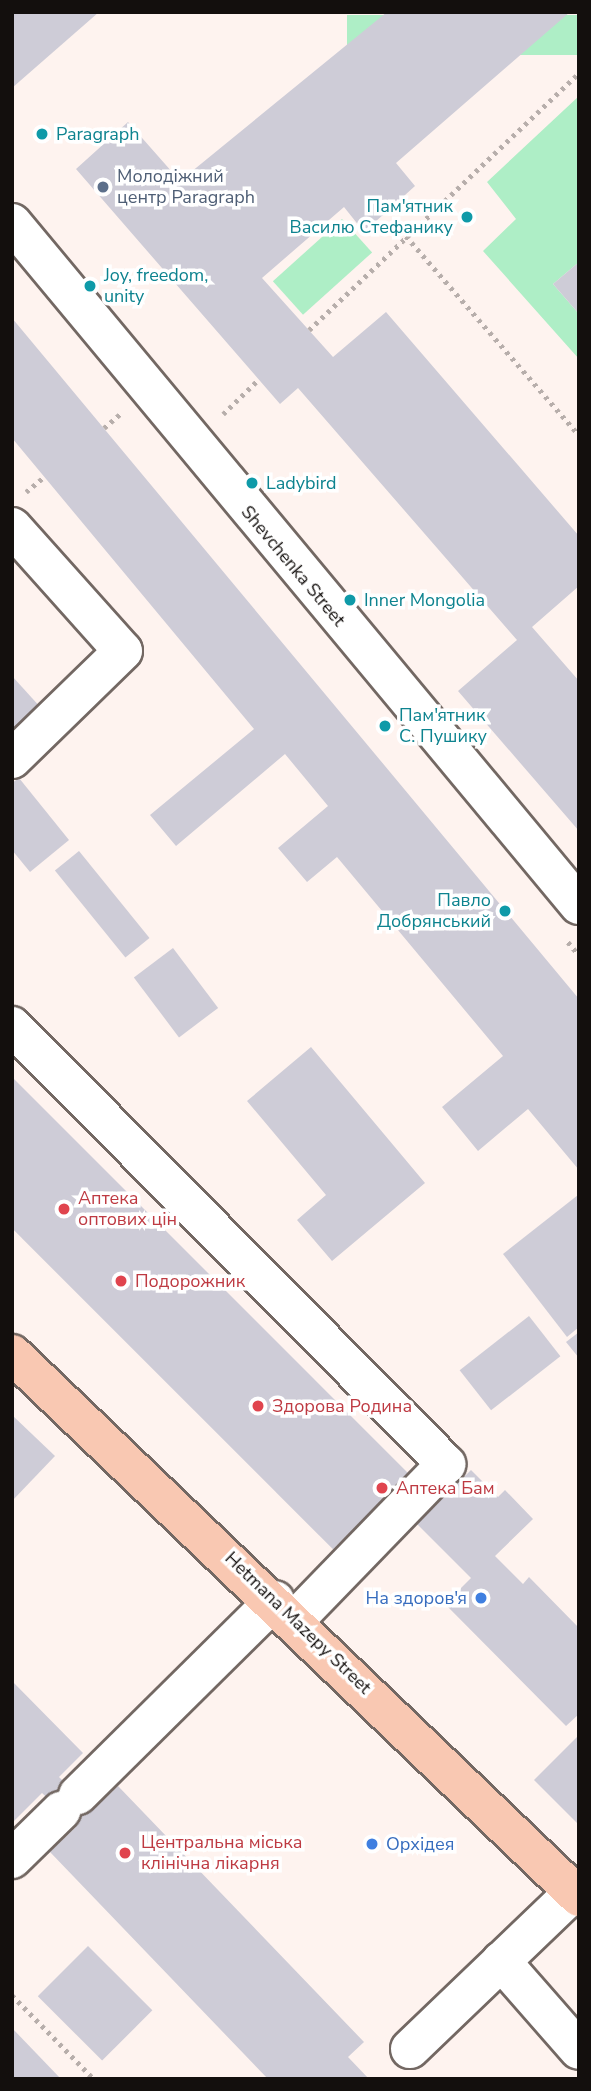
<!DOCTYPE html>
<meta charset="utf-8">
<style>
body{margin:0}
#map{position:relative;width:591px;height:2091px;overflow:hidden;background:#fef3ef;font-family:"Nunito Sans",sans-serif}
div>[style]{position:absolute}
.green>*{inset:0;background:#aeeec6;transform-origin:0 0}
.building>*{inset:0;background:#ceccd7;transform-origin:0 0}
.path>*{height:4.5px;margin-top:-2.25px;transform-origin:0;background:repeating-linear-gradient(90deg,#b7aeab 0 3.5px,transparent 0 8.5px)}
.roads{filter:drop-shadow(2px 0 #736863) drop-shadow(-2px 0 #736863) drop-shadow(0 2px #736863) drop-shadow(0 -2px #736863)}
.minor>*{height:38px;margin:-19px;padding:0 19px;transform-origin:19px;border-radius:19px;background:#fff}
.major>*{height:38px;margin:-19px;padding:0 19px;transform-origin:19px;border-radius:19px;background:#f9c8b2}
.dots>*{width:19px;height:19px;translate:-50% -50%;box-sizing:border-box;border:4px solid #fff;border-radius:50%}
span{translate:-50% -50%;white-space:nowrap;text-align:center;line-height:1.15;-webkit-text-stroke:7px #fff;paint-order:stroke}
.culture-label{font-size:18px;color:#0d838f}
.left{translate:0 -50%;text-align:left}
.right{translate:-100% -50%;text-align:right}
.service-label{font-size:18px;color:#4e5e75}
.street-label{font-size:18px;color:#130f0d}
.health-label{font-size:18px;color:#be3a42}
.shop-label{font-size:18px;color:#366cbe}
.frame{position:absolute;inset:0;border:14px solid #130f0d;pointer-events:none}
</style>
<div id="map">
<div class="green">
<i style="left:579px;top:15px;width:40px;height:232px;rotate:90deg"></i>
<i style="clip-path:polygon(579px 96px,579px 262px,553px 284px,579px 314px,579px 359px,483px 251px,516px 219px,487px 182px)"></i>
<i style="left:342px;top:219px;width:45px;height:93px;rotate:48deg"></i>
</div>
<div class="building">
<i style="clip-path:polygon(12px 12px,99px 12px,12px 88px)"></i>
<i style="clip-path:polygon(387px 12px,570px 12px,396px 163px,415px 186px,364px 232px,344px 207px,262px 278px,333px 357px,386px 312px,579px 536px,579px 586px,532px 627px,579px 681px,579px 831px,458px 691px,517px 640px,298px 388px,280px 404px,76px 169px,128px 122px,180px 181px)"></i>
<i style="clip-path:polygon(579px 262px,579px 314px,553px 284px)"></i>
<i style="clip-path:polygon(12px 318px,579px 999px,579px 1170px,528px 1109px,478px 1151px,442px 1107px,503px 1056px,337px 857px,307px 882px,278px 848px,328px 806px,285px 754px,176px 846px,150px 815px,254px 729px,12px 438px)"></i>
<i style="clip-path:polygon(12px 676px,42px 709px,12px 735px)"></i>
<i style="clip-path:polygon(19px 778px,69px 840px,30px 872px,12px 850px,12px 783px)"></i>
<i style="left:79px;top:851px;width:112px;height:31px;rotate:51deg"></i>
<i style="left:173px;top:948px;width:75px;height:49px;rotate:53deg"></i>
<i style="clip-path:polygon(311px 1047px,425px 1183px,332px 1261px,297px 1220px,326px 1195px,247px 1101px)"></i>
<i style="left:12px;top:1077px;width:561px;height:107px;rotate:45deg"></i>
<i style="clip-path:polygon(578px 1195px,579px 1327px,567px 1337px,503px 1254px)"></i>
<i style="left:529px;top:1316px;width:51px;height:88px;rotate:52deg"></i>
<i style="clip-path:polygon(579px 1332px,579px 1358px,566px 1342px)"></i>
<i style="clip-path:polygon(12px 1415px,55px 1456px,12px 1501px)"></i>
<i style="clip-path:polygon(471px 1470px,498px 1497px,505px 1490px,533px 1519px,495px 1556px,523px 1584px,529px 1577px,579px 1628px,579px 1714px,566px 1726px,445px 1604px,471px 1578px,417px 1524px)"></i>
<i style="clip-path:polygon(12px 1681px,83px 1753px,59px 1777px,93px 1810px,118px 1786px,364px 2042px,348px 2057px,369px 2079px,268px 2079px,50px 1852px,76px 1827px,61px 1811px,42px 1793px,12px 1823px)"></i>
<i style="clip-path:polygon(579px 1735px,579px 1825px,534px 1780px)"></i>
<i style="left:88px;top:1946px;width:91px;height:71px;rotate:45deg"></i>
<i style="clip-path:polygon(12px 2028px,61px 2079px,12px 2079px)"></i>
</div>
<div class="path">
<i style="left:406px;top:236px;width:264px;rotate:49deg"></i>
<i style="left:309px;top:330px;width:373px;rotate:-43.6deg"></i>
<i style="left:223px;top:414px;width:50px;rotate:-44.2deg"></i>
<i style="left:104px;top:428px;width:21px;rotate:-41deg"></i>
<i style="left:26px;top:492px;width:23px;rotate:-40deg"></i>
<i style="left:568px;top:942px;width:17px;rotate:50deg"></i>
<i style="left:12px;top:1995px;width:117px;rotate:45.7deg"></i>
</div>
<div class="roads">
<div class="minor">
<i style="left:12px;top:223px;width:887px;rotate:50.26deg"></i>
<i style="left:12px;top:527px;width:166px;rotate:48.2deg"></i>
<i style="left:123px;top:651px;width:155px;rotate:135.8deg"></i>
<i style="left:12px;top:1026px;width:617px;rotate:45.26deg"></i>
<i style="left:446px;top:1464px;width:217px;rotate:134.1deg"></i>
<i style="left:78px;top:1795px;width:277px;rotate:-44.7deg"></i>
<i style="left:12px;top:1859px;width:69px;rotate:-44.4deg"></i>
<i style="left:501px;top:1961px;width:118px;rotate:48.8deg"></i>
<i style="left:410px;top:2049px;width:227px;rotate:-43.8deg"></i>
</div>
<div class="major">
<i style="left:12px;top:1354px;width:785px;rotate:43.76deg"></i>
</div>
</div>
<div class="dots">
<i style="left:42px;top:134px;background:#0f9aa8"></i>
<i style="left:103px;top:187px;background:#5c6f8a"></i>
<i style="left:467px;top:217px;background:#0f9aa8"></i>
<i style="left:90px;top:286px;background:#0f9aa8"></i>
<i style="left:252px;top:483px;background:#0f9aa8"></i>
<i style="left:350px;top:600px;background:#0f9aa8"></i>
<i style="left:385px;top:726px;background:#0f9aa8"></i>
<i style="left:505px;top:911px;background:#0f9aa8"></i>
<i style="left:64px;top:1209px;background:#e0444e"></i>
<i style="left:121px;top:1281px;background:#e0444e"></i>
<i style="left:258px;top:1406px;background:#e0444e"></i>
<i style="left:382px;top:1488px;background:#e0444e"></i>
<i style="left:481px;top:1598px;background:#3f7fe0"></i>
<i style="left:372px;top:1844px;background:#3f7fe0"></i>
<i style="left:125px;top:1853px;background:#e0444e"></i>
</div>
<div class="culture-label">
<span class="left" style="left:56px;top:134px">Paragraph</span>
<span class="right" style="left:453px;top:217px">Пам'ятник<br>Василю Стефанику</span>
<span class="left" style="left:104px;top:286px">Joy, freedom,<br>unity</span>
<span class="left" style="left:266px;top:483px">Ladybird</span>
<span class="left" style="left:364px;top:600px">Inner Mongolia</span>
<span class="left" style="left:399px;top:726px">Пам'ятник<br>С. Пушику</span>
<span class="right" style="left:491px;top:911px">Павло<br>Добрянський</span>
</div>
<div class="service-label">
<span class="left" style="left:117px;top:187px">Молодіжний<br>центр Paragraph</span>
</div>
<div class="street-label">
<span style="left:293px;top:566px;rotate:50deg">Shevchenka Street</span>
<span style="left:298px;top:1623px;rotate:44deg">Hetmana Mazepy Street</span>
</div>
<div class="health-label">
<span class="left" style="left:78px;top:1209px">Аптека<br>оптових цін</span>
<span class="left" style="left:135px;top:1281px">Подорожник</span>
<span class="left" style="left:272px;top:1406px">Здорова Родина</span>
<span class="left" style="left:396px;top:1488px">Аптека Бам</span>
<span class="left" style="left:141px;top:1853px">Центральна міська<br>клінічна лікарня</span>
</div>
<div class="shop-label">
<span class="right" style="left:467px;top:1598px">На здоров'я</span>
<span class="left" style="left:386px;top:1844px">Орхідея</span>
</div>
<div class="frame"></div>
</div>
